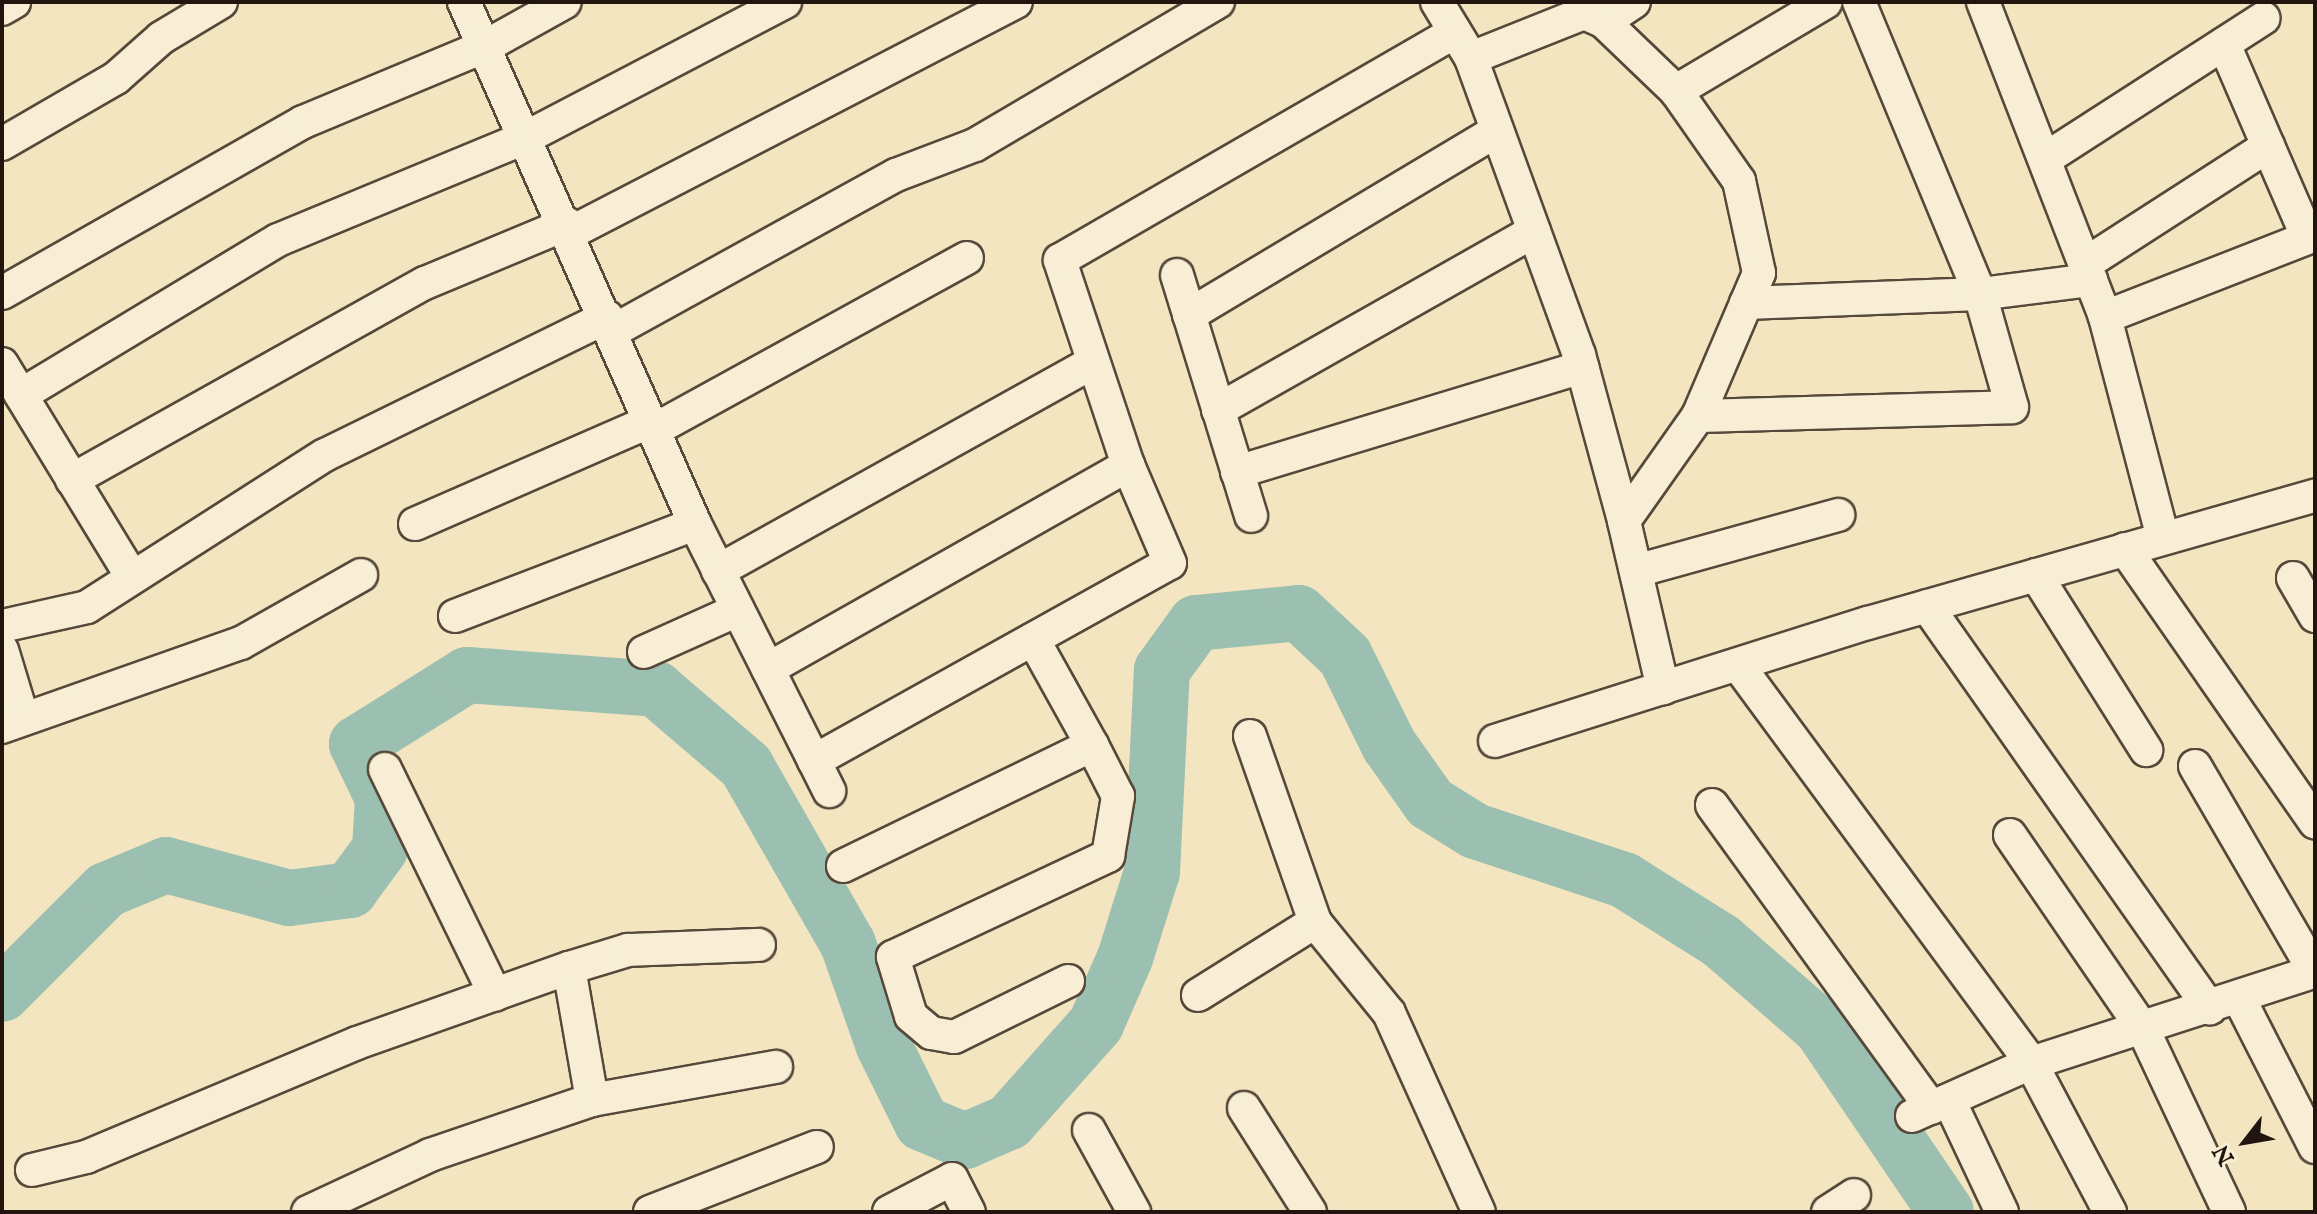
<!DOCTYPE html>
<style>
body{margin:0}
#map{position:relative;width:2317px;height:1214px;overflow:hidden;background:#f2e5bf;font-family:"IM FELL English",serif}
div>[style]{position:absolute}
.river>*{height:56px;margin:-28px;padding:0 28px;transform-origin:28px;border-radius:28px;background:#9bbfb0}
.roads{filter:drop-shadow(2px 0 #56483a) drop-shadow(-2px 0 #56483a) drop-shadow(0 2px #56483a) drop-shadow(0 -2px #56483a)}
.street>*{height:32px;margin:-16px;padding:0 16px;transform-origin:16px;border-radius:16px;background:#f7eed5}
span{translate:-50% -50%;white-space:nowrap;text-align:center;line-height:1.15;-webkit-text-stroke:8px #f7eed5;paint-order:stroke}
.frame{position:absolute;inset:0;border:4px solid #22140e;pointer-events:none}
.north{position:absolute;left:2205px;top:1102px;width:80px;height:80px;-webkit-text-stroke:6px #f7eed5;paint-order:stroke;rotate:239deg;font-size:22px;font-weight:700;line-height:32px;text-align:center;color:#22140e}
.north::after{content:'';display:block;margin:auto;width:28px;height:36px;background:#22140e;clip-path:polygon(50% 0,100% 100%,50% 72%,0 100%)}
</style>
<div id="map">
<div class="river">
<i style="left:2px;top:994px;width:147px;rotate:-45deg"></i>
<i style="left:106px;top:890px;width:65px;rotate:-22.6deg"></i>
<i style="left:166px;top:865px;width:127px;rotate:15deg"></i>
<i style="left:289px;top:898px;width:62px;rotate:-7.5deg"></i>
<i style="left:350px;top:890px;width:51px;rotate:-53.8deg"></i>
<i style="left:380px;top:849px;width:51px;rotate:-86.6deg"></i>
<i style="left:383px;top:798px;width:60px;rotate:-115.7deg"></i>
<i style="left:357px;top:744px;width:130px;rotate:-32.1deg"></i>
<i style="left:467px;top:675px;width:190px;rotate:4.2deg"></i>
<i style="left:656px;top:689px;width:118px;rotate:40.5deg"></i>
<i style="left:746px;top:766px;width:205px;rotate:60.2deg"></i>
<i style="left:848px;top:944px;width:108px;rotate:70.6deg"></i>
<i style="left:884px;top:1046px;width:86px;rotate:63.7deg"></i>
<i style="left:922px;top:1123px;width:47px;rotate:22.7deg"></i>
<i style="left:965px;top:1141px;width:48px;rotate:-23.4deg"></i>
<i style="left:1009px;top:1122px;width:131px;rotate:-48.4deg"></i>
<i style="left:1096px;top:1024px;width:72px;rotate:-66.3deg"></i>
<i style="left:1125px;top:958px;width:90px;rotate:-72.6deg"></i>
<i style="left:1152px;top:872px;width:202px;rotate:-87.2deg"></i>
<i style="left:1162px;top:670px;width:58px;rotate:-54.1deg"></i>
<i style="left:1196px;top:623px;width:103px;rotate:-5.5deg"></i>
<i style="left:1299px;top:613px;width:63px;rotate:43.1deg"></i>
<i style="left:1345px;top:656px;width:99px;rotate:63.7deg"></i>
<i style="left:1389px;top:745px;width:71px;rotate:54.7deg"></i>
<i style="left:1430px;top:803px;width:53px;rotate:31.9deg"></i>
<i style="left:1475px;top:831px;width:157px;rotate:18.2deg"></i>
<i style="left:1624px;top:880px;width:115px;rotate:32.2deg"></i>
<i style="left:1721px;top:941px;width:133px;rotate:41deg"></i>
<i style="left:1821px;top:1028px;width:222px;rotate:55.8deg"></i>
</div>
<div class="roads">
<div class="street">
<i style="left:464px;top:2px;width:571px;rotate:66.13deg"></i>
<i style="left:695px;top:524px;width:299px;rotate:63.3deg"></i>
<i style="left:1437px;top:2px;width:66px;rotate:58.7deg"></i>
<i style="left:1471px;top:58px;width:316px;rotate:70deg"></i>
<i style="left:1579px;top:355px;width:172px;rotate:74.8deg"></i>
<i style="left:1983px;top:2px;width:338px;rotate:68.8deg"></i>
<i style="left:2105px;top:317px;width:228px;rotate:75.3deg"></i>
<i style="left:2px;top:9px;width:14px;rotate:-30deg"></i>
<i style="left:1604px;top:22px;width:36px;rotate:-34deg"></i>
<i style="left:2224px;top:44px;width:211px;rotate:66.6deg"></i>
<i style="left:1471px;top:58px;width:122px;rotate:-21.7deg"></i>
<i style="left:1584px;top:13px;width:22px;rotate:24deg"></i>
<i style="left:1604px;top:22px;width:100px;rotate:43.8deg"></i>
<i style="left:1676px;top:91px;width:110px;rotate:55deg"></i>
<i style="left:1739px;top:181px;width:94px;rotate:77.7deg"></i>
<i style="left:1759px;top:273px;width:155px;rotate:113.1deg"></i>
<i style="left:1698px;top:416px;width:128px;rotate:125.2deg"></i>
<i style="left:1624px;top:521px;width:172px;rotate:76.9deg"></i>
<i style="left:1676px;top:91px;width:174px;rotate:-30.7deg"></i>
<i style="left:2px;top:144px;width:132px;rotate:-30.1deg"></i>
<i style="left:116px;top:78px;width:60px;rotate:-41.6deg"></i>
<i style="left:161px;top:38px;width:70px;rotate:-31deg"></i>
<i style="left:2045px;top:159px;width:260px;rotate:-32.8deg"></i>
<i style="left:570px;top:233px;width:502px;rotate:-27.38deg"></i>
<i style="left:2085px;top:264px;width:218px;rotate:-32.8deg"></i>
<i style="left:1177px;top:275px;width:252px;rotate:72.9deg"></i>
<i style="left:2px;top:293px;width:346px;rotate:-29.6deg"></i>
<i style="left:303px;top:122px;width:198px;rotate:-22.6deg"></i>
<i style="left:486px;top:46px;width:90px;rotate:-29.1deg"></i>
<i style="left:1746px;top:303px;width:234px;rotate:-2.2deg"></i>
<i style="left:1980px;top:294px;width:112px;rotate:-7.2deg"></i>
<i style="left:1189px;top:315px;width:359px;rotate:-30.9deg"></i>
<i style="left:2105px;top:317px;width:225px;rotate:-21.3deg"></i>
<i style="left:613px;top:331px;width:323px;rotate:-28.9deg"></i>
<i style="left:896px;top:175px;width:85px;rotate:-20.8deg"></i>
<i style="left:975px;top:145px;width:282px;rotate:-30.5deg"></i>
<i style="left:2px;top:364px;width:250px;rotate:58.6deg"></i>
<i style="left:21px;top:395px;width:300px;rotate:-31.1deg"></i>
<i style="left:278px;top:240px;width:272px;rotate:-22.5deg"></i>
<i style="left:529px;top:136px;width:289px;rotate:-27.6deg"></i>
<i style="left:1218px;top:410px;width:363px;rotate:-29.5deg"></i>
<i style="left:1698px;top:416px;width:314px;rotate:-1.6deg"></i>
<i style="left:2012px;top:407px;width:117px;rotate:-105.8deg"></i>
<i style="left:1980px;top:294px;width:316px;rotate:-112.5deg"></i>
<i style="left:654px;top:430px;width:357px;rotate:-28.8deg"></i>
<i style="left:1237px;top:472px;width:361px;rotate:-16.9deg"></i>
<i style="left:72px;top:480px;width:404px;rotate:-29.2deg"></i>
<i style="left:425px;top:283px;width:154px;rotate:-22.6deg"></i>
<i style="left:415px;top:524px;width:257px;rotate:-23.6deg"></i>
<i style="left:2125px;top:549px;width:333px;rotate:55.2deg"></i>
<i style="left:718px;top:571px;width:428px;rotate:-29.1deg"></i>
<i style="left:1636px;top:571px;width:210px;rotate:-15.5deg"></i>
<i style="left:2036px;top:575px;width:207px;rotate:57.8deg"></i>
<i style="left:2293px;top:578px;width:44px;rotate:59.9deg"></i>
<i style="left:1927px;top:606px;width:492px;rotate:54.9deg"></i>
<i style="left:455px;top:616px;width:257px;rotate:-21deg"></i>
<i style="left:2px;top:626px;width:87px;rotate:-12.6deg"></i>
<i style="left:87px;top:607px;width:282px;rotate:-32.6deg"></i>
<i style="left:325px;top:455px;width:314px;rotate:-26.1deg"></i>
<i style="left:2px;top:650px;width:72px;rotate:73.1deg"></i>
<i style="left:644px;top:652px;width:103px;rotate:-24.1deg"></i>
<i style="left:1738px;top:665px;width:494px;rotate:53.6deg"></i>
<i style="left:2031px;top:1063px;width:169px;rotate:62.1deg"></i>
<i style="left:768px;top:669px;width:414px;rotate:-29.5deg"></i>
<i style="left:2px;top:727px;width:253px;rotate:-19.4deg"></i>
<i style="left:241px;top:643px;width:138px;rotate:-29.5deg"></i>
<i style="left:1250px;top:736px;width:197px;rotate:70.7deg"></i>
<i style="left:1495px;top:741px;width:391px;rotate:-17.6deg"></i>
<i style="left:1868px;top:623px;width:465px;rotate:-15.9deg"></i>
<i style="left:814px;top:761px;width:407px;rotate:-29.1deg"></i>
<i style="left:1170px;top:563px;width:107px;rotate:-113.2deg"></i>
<i style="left:1128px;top:465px;width:216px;rotate:-108.4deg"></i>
<i style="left:1060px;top:260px;width:456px;rotate:-30deg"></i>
<i style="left:2195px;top:766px;width:238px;rotate:59.8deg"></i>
<i style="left:385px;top:769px;width:251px;rotate:64deg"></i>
<i style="left:1712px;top:805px;width:374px;rotate:54.1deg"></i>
<i style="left:2010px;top:835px;width:235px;rotate:55.6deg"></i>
<i style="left:2143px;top:1029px;width:202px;rotate:64.8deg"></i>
<i style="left:843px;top:866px;width:277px;rotate:-25.9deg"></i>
<i style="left:1092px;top:745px;width:121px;rotate:-119.1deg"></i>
<i style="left:569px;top:968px;width:134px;rotate:80.1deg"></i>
<i style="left:1068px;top:981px;width:127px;rotate:153.8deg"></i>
<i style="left:954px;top:1037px;width:23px;rotate:-170deg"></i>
<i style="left:931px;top:1033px;width:26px;rotate:-140deg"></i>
<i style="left:911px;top:1016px;width:62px;rotate:-107deg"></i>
<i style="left:893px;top:957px;width:238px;rotate:-25.2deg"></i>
<i style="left:1108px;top:856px;width:61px;rotate:-80.5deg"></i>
<i style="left:1118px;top:796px;width:57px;rotate:-117deg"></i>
<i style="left:1198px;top:995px;width:138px;rotate:-32deg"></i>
<i style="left:1315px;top:922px;width:117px;rotate:50.9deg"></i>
<i style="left:1389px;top:1013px;width:218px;rotate:65.7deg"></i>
<i style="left:2240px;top:1000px;width:165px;rotate:63deg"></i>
<i style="left:1949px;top:1100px;width:124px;rotate:64.7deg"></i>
<i style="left:1244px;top:1108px;width:123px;rotate:57.6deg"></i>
<i style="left:1912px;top:1116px;width:130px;rotate:-24deg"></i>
<i style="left:2031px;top:1063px;width:299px;rotate:-17.9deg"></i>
<i style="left:1089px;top:1130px;width:94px;rotate:61.2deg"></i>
<i style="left:32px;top:1170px;width:56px;rotate:-13.5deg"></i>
<i style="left:86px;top:1157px;width:294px;rotate:-22.8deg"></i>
<i style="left:357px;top:1043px;width:225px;rotate:-19.5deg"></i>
<i style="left:569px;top:968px;width:62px;rotate:-17deg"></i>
<i style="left:628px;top:950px;width:131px;rotate:-2.2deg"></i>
<i style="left:308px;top:1212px;width:135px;rotate:-25deg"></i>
<i style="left:430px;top:1155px;width:171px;rotate:-18.8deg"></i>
<i style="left:592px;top:1100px;width:187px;rotate:-10.2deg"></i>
<i style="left:650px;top:1212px;width:179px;rotate:-21.3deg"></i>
<i style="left:889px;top:1212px;width:71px;rotate:-27.6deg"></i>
<i style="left:952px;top:1179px;width:37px;rotate:63deg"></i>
<i style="left:1828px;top:1212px;width:31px;rotate:-33deg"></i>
</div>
</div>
<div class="frame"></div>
<div class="north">N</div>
</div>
